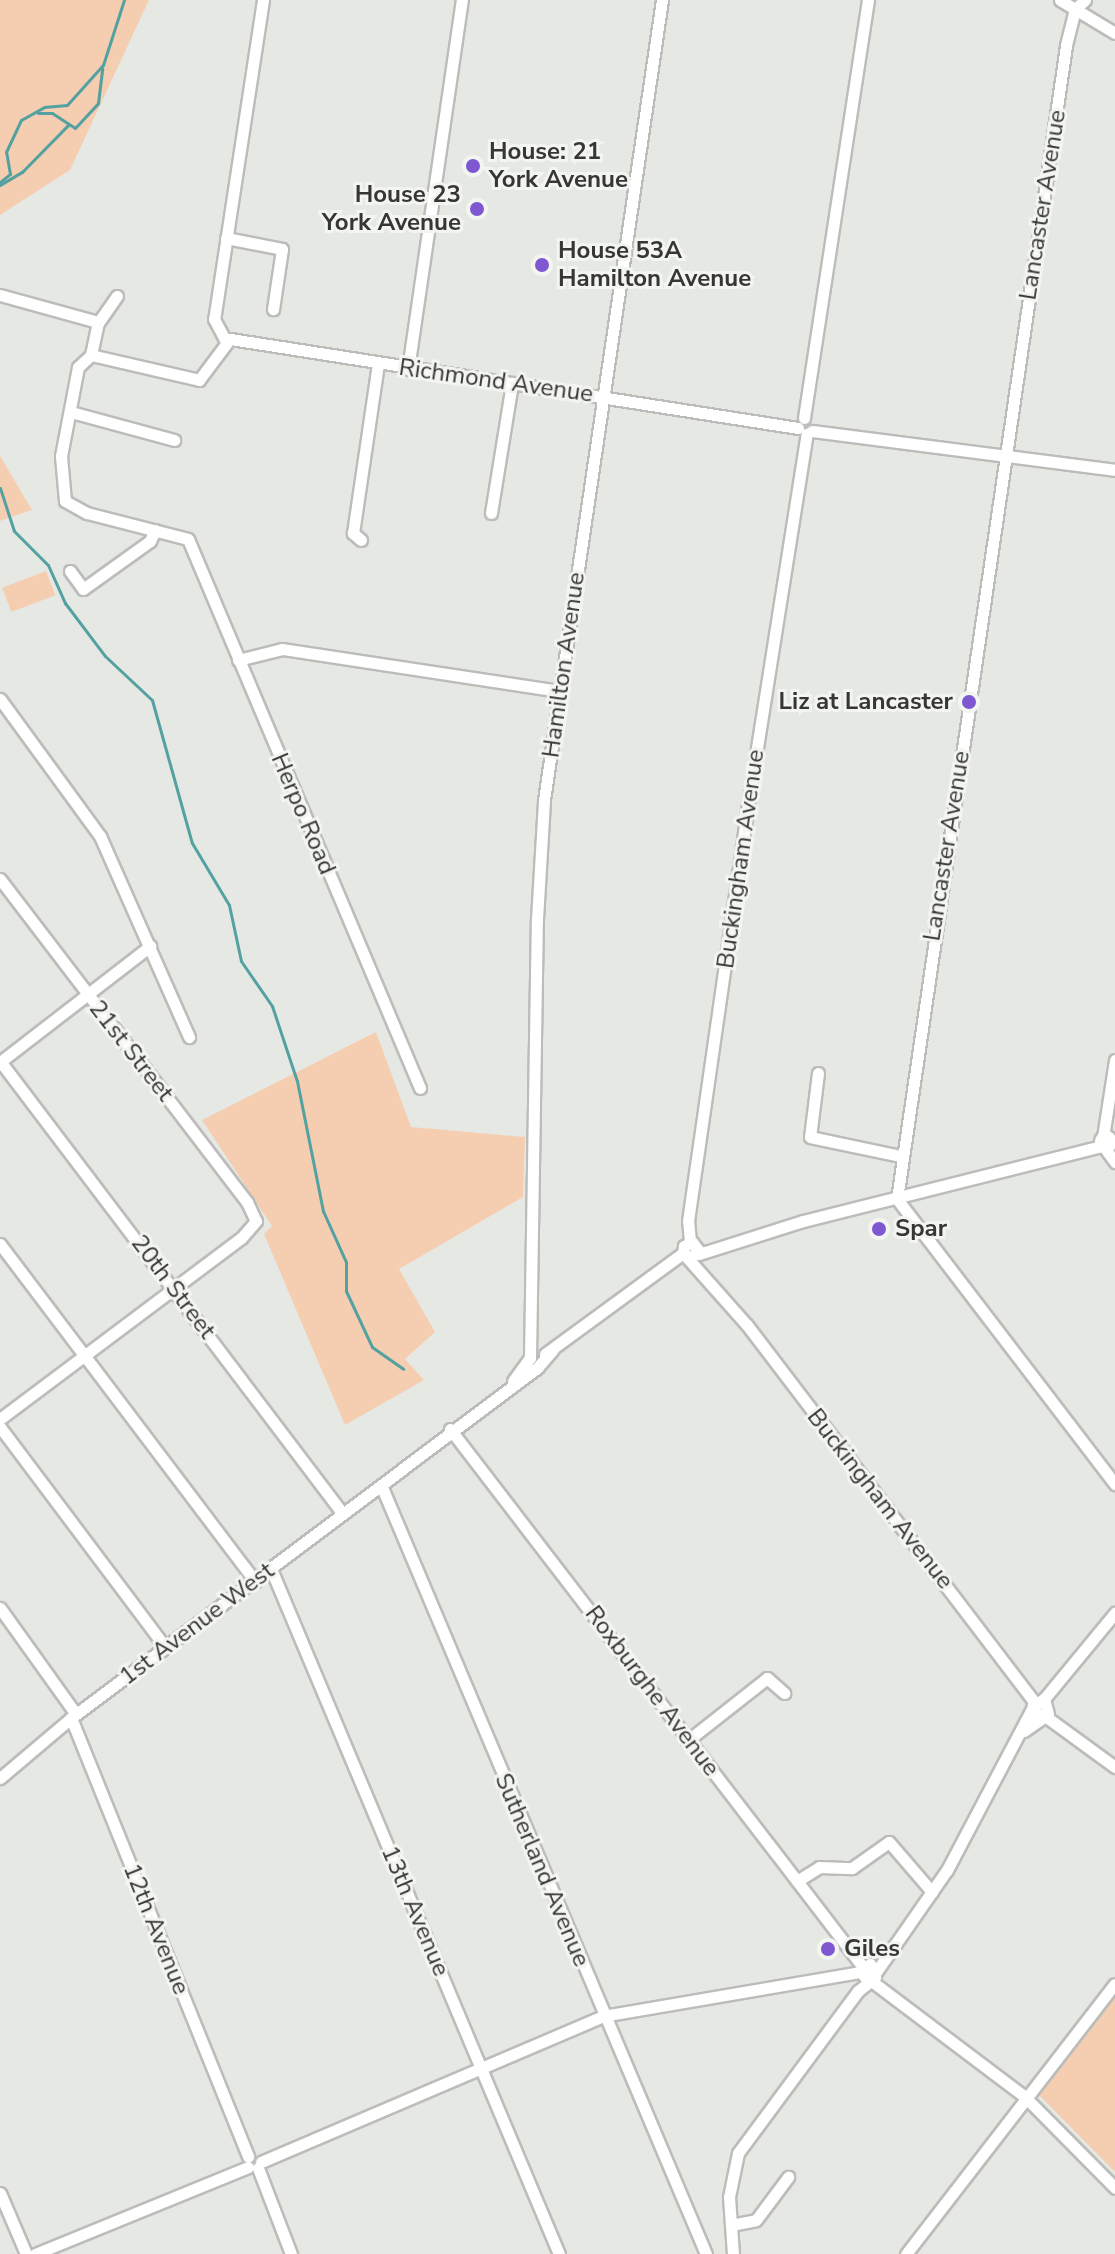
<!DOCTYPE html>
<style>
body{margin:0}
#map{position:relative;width:1115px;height:2254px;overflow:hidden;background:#e6e8e4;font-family:"Nunito Sans",sans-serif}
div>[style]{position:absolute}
.green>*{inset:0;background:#f5ceb1;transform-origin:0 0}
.stream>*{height:3px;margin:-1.5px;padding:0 1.5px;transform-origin:1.5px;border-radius:1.5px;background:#53a1a0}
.roads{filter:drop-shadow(2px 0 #bcbdba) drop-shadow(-2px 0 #bcbdba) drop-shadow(0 2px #bcbdba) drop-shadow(0 -2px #bcbdba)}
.street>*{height:11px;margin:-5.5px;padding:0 5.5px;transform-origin:5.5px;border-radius:5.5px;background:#fff}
.street>.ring{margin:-5.5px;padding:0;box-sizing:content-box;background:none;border:11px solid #fff;border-radius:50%}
.dots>*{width:22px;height:22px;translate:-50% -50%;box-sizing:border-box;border:4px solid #f3f5f1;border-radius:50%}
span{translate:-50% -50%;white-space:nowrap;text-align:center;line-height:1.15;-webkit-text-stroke:6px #f3f5f1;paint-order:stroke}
.poi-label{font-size:24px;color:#363635;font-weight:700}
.left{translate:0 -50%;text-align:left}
.right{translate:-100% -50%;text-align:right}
.street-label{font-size:24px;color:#363635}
</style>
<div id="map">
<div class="green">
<i style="clip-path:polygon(0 0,149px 0,70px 170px,0 215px)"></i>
<i style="clip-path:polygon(0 456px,32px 510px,0 521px)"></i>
<i style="left:46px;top:571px;width:26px;height:47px;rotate:69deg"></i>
<i style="clip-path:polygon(376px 1032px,411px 1127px,525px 1137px,523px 1197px,399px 1269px,435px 1332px,405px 1359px,424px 1380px,345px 1425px,264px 1234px,272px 1226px,202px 1120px)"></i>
<i style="clip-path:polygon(1115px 1993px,1115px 2172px,1037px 2093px)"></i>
</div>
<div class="stream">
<i style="left:38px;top:113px;width:14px"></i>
<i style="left:52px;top:113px;width:27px;rotate:33deg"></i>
<i style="left:75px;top:128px;width:34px;rotate:-47deg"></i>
<i style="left:98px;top:103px;width:35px;rotate:-83deg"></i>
<i style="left:0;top:182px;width:13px;rotate:-39deg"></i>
<i style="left:10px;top:174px;width:22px;rotate:-100deg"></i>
<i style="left:6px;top:152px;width:35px;rotate:-65deg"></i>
<i style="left:21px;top:120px;width:26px;rotate:-29deg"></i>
<i style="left:44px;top:107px;width:23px;rotate:-5deg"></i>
<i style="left:67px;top:105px;width:54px;rotate:-48deg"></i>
<i style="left:103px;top:65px;width:68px;rotate:-72.1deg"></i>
<i style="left:0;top:185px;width:26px;rotate:-31deg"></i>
<i style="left:22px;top:172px;width:66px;rotate:-45.6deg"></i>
<i style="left:0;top:488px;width:45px;rotate:72deg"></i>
<i style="left:14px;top:531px;width:48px;rotate:45deg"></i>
<i style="left:48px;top:565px;width:42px;rotate:65.9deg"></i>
<i style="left:65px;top:603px;width:66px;rotate:53deg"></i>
<i style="left:105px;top:656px;width:64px;rotate:43.1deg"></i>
<i style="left:152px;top:700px;width:148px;rotate:74.4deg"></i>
<i style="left:192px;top:843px;width:72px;rotate:59.2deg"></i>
<i style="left:229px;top:905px;width:57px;rotate:77.9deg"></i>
<i style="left:241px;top:961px;width:55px;rotate:55.4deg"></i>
<i style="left:272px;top:1006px;width:79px;rotate:71.6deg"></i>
<i style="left:297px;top:1081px;width:133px;rotate:78.7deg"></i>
<i style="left:323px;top:1211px;width:56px;rotate:65.7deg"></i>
<i style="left:346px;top:1262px;width:29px;rotate:90deg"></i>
<i style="left:346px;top:1291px;width:62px;rotate:65.1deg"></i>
<i style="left:372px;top:1347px;width:38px;rotate:35deg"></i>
</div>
<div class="roads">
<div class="street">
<i style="left:263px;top:0;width:323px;rotate:98.7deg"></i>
<i style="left:214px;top:319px;width:21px;rotate:62deg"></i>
<i style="left:224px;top:338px;width:581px;rotate:8.91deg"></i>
<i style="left:1060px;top:0;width:64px;rotate:31deg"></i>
<i style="left:1085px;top:0;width:13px;rotate:138deg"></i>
<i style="left:1075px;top:9px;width:38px;rotate:104deg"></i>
<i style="left:1066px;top:46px;width:1165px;rotate:98.34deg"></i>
<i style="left:897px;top:1199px;width:359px;rotate:52.6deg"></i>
<i style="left:226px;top:238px;width:57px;rotate:11.1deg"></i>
<i style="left:282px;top:249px;width:61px;rotate:98.5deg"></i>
<i style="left:0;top:295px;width:102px;rotate:15.4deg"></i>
<i style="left:98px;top:322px;width:34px;rotate:102deg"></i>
<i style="left:91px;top:355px;width:18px;rotate:137deg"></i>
<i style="left:78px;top:367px;width:91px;rotate:100.8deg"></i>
<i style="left:61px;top:456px;width:45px;rotate:84.9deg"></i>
<i style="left:65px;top:501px;width:25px;rotate:29deg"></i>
<i style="left:87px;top:513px;width:104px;rotate:14.4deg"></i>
<i style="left:188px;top:539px;width:596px;rotate:67.09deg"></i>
<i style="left:98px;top:323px;width:33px;rotate:-55deg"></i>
<i style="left:91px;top:355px;width:111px;rotate:13deg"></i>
<i style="left:199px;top:380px;width:50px;rotate:-53.1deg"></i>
<i style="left:408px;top:369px;width:373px;rotate:-81.7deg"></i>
<i style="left:71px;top:412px;width:107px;rotate:15.2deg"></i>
<i style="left:804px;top:418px;width:423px;rotate:-81.3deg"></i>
<i style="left:812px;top:431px;width:305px;rotate:7.3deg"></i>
<i style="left:491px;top:513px;width:132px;rotate:-80.8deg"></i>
<i style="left:361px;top:540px;width:11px;rotate:-139deg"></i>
<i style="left:353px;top:533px;width:171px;rotate:-81.6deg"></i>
<i style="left:70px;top:571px;width:22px;rotate:54deg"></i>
<i style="left:83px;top:589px;width:82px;rotate:-35.6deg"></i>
<i style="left:150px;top:541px;width:12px;rotate:-66deg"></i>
<i style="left:238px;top:660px;width:45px;rotate:-14deg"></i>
<i style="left:282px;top:649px;width:280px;rotate:8.6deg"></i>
<i style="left:0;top:699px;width:170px;rotate:53.9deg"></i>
<i style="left:100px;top:836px;width:220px;rotate:66.1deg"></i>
<i style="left:0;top:879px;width:407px;rotate:52.6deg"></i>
<i style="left:247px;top:1202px;width:21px;rotate:65deg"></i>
<i style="left:256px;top:1221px;width:23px;rotate:131deg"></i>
<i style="left:241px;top:1238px;width:301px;rotate:143.1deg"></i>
<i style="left:0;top:1061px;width:568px;rotate:52.87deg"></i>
<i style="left:0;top:1062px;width:190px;rotate:-37.7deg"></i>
<i style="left:818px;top:1073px;width:64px;rotate:97.1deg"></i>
<i style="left:810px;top:1137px;width:93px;rotate:11.8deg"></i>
<i class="ring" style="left:1100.5px;top:1136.5px;width:0;height:0"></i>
<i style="left:1103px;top:1137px;width:78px;rotate:-81.1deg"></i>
<i style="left:1104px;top:1147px;width:19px;rotate:54deg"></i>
<i style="left:690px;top:1242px;width:21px;rotate:-95deg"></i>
<i style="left:688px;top:1221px;width:414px;rotate:-81.8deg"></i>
<i style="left:747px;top:811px;width:382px;rotate:-81deg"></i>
<i style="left:0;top:1244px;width:423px;rotate:52.9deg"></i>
<i style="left:699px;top:1254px;width:109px;rotate:-17.6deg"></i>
<i style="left:803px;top:1221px;width:308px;rotate:-14.1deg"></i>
<i style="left:689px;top:1258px;width:12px;rotate:-35deg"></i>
<i style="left:699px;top:1251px;width:11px;rotate:-128deg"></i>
<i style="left:692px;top:1242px;width:9px;rotate:153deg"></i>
<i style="left:684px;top:1246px;width:7px;rotate:98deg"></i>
<i style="left:683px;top:1253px;width:96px;rotate:48.4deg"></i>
<i style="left:747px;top:1325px;width:474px;rotate:52.7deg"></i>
<i style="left:545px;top:1354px;width:171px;rotate:-36.2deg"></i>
<i style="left:513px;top:1381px;width:29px;rotate:-54deg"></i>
<i style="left:530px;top:1358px;width:439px;rotate:-89.1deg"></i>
<i style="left:537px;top:919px;width:119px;rotate:-86.6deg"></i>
<i style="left:544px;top:800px;width:809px;rotate:-81.61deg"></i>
<i style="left:0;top:1427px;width:276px;rotate:53.1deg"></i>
<i style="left:450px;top:1429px;width:678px;rotate:52.49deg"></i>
<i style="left:381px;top:1485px;width:835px;rotate:67.09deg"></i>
<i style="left:271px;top:1569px;width:743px;rotate:67.2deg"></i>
<i style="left:0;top:1608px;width:130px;rotate:54.4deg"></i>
<i style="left:1044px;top:1699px;width:112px;rotate:-50.5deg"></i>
<i style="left:1045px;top:1716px;width:87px;rotate:36.1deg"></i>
<i style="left:71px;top:1718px;width:473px;rotate:68deg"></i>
<i style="left:1024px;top:1731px;width:29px;rotate:-35deg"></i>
<i style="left:1048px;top:1714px;width:16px;rotate:-105deg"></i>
<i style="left:1044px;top:1699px;width:13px;rotate:151deg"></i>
<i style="left:1033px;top:1705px;width:12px;rotate:66deg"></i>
<i style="left:687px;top:1741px;width:102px;rotate:-38.2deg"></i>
<i style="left:767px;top:1678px;width:23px;rotate:41deg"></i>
<i style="left:0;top:1778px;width:93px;rotate:-40.2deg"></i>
<i style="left:71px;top:1718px;width:583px;rotate:-36.91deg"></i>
<i style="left:537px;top:1368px;width:23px;rotate:-49deg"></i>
<i style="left:797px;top:1881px;width:26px;rotate:-32deg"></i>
<i style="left:819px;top:1867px;width:33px;rotate:2deg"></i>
<i style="left:852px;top:1868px;width:45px;rotate:-35.1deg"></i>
<i style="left:889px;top:1842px;width:66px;rotate:49.3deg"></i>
<i style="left:876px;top:1972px;width:124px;rotate:-55.2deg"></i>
<i style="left:947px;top:1870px;width:182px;rotate:-62.2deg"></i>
<i style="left:870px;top:1980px;width:194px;rotate:37deg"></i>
<i style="left:1025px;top:2097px;width:128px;rotate:45.3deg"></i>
<i style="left:261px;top:2162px;width:372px;rotate:-23.1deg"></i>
<i style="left:603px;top:2016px;width:262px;rotate:-9.7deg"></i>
<i style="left:258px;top:2168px;width:92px;rotate:69deg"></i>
<i style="left:0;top:2193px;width:66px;rotate:66.9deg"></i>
<i style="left:731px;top:2225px;width:25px;rotate:-11deg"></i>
<i style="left:756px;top:2220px;width:54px;rotate:-53.3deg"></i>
<i style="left:35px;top:2254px;width:230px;rotate:-22.2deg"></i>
<i style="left:733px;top:2254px;width:57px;rotate:-94deg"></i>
<i style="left:729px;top:2197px;width:45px;rotate:-78.4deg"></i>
<i style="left:738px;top:2153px;width:202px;rotate:-53.5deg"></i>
<i style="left:858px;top:1991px;width:22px;rotate:-39deg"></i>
<i style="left:875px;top:1977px;width:14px;rotate:-111deg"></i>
<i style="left:870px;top:1964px;width:12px;rotate:138deg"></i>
<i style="left:861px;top:1972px;width:10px;rotate:53deg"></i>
<i style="left:906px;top:2254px;width:341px;rotate:-52.3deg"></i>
</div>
</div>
<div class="dots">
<i style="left:473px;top:166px;background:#7f57d1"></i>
<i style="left:477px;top:209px;background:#7f57d1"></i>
<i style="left:542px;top:265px;background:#7f57d1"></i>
<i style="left:969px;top:702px;background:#7f57d1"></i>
<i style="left:879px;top:1229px;background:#7f57d1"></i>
<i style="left:828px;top:1949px;background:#7f57d1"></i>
</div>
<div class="poi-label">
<span class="left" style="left:489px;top:166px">House: 21<br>York Avenue</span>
<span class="right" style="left:461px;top:209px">House 23<br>York Avenue</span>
<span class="left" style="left:558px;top:265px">House 53A<br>Hamilton Avenue</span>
<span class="right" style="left:953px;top:702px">Liz at Lancaster</span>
<span class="left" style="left:895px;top:1229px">Spar</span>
<span class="left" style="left:844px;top:1949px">Giles</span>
</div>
<div class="street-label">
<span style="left:1043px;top:205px;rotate:-81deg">Lancaster Avenue</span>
<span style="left:496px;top:381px;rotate:8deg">Richmond Avenue</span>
<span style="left:564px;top:665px;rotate:-82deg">Hamilton Avenue</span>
<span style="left:303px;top:814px;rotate:67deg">Herpo Road</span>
<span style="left:947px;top:846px;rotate:-81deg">Lancaster Avenue</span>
<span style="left:741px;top:859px;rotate:-82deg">Buckingham Avenue</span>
<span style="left:131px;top:1051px;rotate:52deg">21st Street</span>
<span style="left:173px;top:1287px;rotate:53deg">20th Street</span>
<span style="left:880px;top:1499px;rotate:52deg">Buckingham Avenue</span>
<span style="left:197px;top:1624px;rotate:-37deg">1st Avenue West</span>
<span style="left:652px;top:1691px;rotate:53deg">Roxburghe Avenue</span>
<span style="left:542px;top:1870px;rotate:67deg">Sutherland Avenue</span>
<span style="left:415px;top:1911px;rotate:67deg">13th Avenue</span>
<span style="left:156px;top:1929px;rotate:68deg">12th Avenue</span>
</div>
</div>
